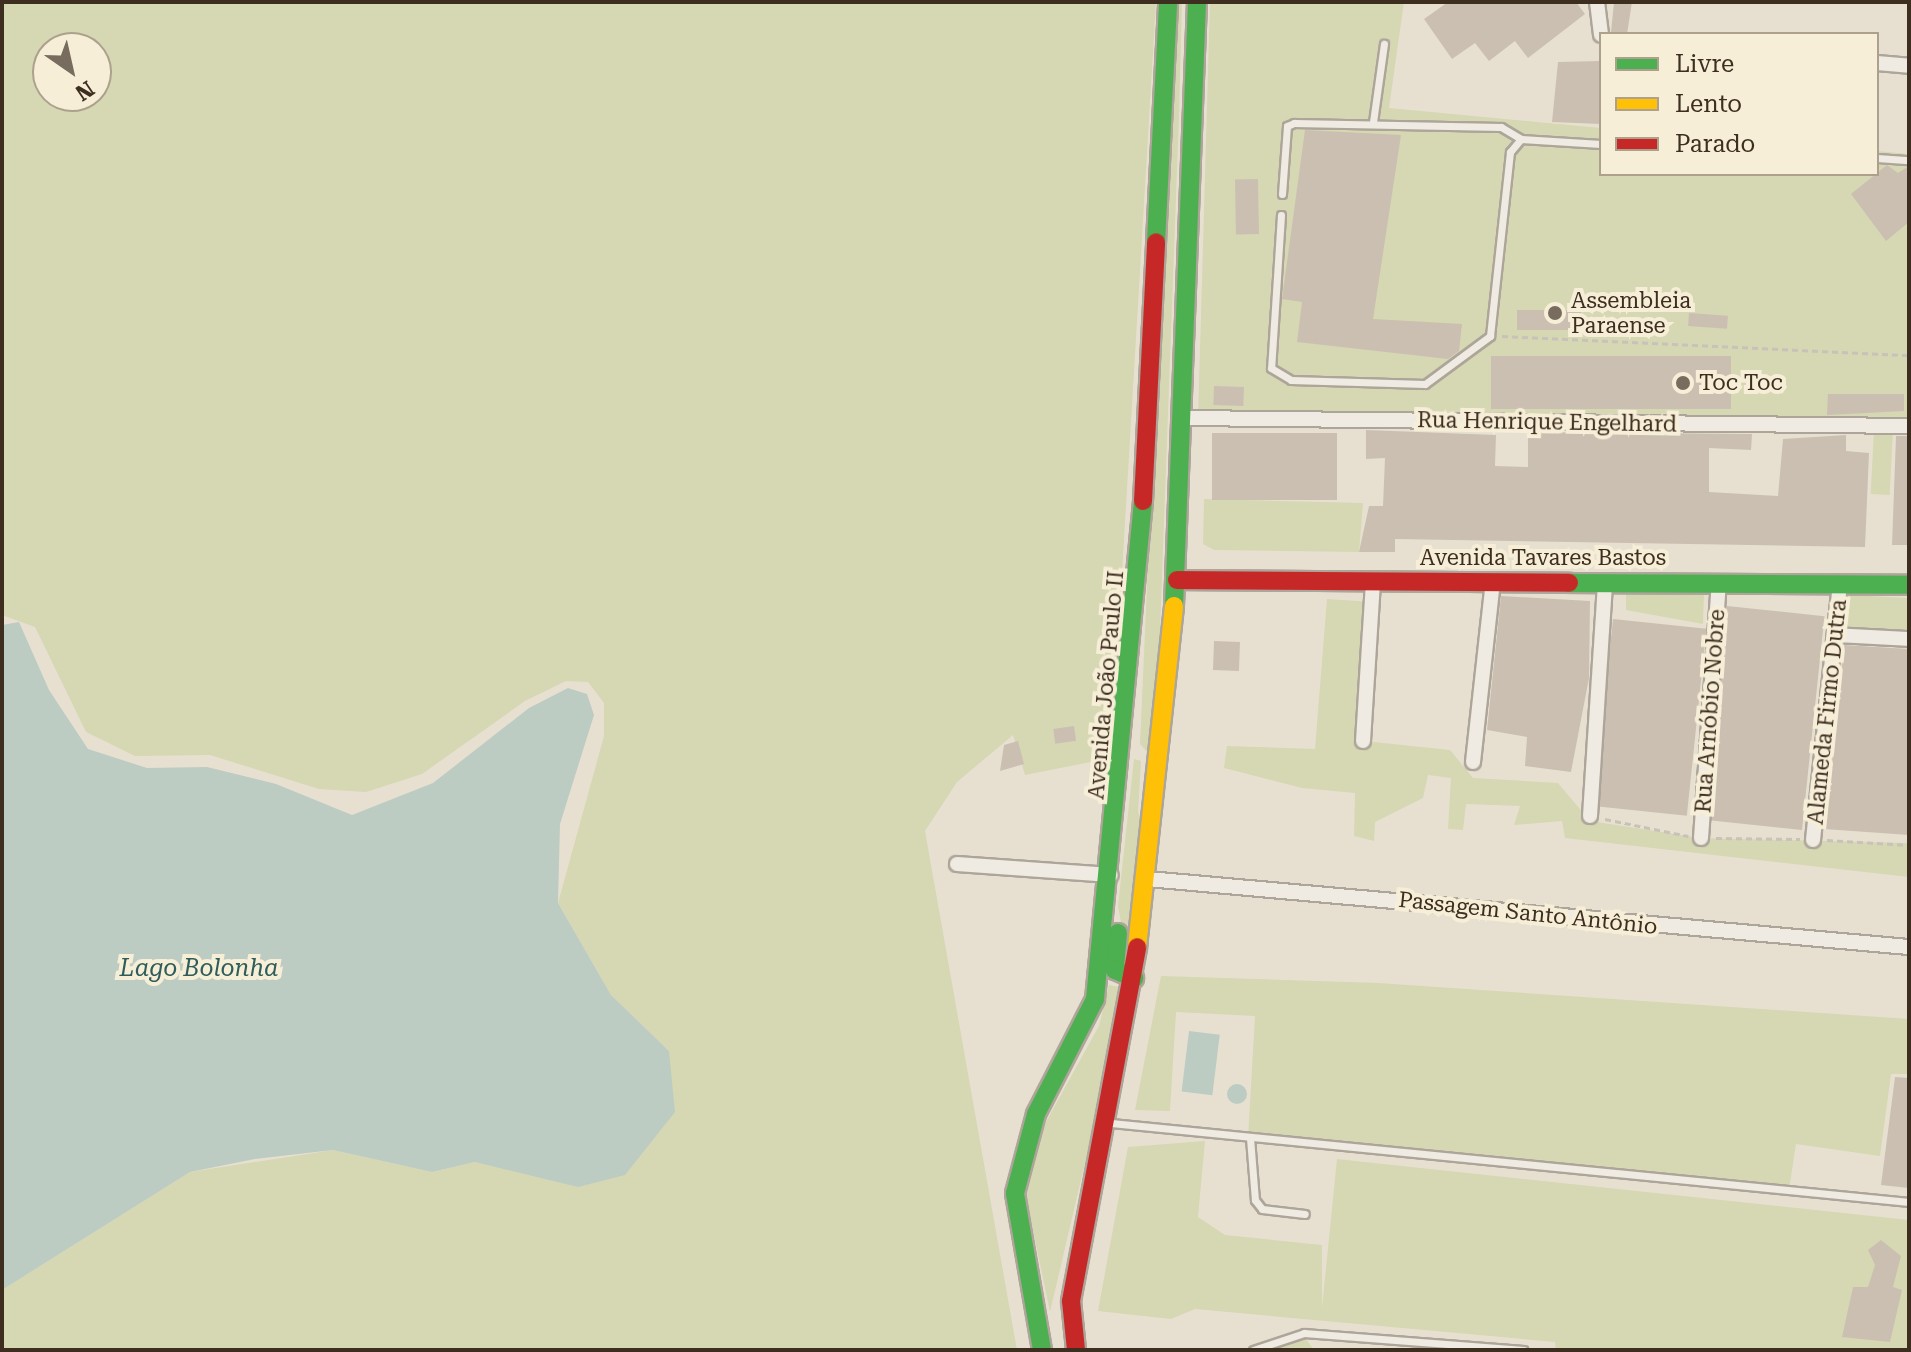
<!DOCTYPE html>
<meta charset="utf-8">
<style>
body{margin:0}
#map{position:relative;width:1911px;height:1352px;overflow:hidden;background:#e7e0d1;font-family:"Roboto Serif",serif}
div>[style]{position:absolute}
.green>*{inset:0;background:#d6d7b3;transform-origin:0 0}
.water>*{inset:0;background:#bcccc2;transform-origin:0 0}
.round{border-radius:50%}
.building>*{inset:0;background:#cbbfb2;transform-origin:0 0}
.path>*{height:3px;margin-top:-1.5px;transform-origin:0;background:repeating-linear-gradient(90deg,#c8c2b9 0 6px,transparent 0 10px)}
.roads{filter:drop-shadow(2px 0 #ada599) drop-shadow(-2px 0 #ada599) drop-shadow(0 2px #ada599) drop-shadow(0 -2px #ada599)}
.lane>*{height:7px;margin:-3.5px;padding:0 3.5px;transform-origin:3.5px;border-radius:3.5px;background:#efebe3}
.street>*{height:14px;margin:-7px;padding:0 7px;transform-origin:7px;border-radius:7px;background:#efebe3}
.fast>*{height:18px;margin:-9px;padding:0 9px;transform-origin:9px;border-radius:9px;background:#4caf50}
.slow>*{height:18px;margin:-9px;padding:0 9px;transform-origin:9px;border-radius:9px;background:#ffc107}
.jam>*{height:18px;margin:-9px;padding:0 9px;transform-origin:9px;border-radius:9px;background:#c62828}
.dots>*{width:22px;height:22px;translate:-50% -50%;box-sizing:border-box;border:4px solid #f7eed8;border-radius:50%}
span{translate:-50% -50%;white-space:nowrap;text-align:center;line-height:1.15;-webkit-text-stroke:8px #f7eed8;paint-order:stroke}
.poi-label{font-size:22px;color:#3d2e20}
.left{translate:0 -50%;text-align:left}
.street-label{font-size:22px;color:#3d2e20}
.water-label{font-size:24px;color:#2f5d5a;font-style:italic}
.frame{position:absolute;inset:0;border:4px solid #3d2e20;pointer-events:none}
.legend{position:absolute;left:1599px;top:32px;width:280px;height:144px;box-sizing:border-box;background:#f7eed8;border:2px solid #ada18e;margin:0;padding:10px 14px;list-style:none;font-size:24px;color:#3d2e20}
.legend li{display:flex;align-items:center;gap:16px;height:40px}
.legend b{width:40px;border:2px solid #ada18e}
.north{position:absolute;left:32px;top:32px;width:80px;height:80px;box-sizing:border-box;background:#f7eed8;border:2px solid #ada18e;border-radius:50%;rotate:146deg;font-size:22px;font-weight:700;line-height:32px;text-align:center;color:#3d2e20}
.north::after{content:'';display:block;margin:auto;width:28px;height:36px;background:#786c5e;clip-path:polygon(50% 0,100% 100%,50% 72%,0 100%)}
</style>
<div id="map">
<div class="green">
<i style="clip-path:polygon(evenodd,2px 2px,1156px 2px,1111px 758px,1025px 775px,1013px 735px,957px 782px,925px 831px,1017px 1350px,2px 1350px,2px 1290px,190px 1172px,333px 1150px,432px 1172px,475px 1162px,525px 1169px,578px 1187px,669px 1051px,611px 995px,558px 903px,604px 736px,604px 703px,588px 682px,566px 681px,525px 701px,422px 774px,366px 792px,319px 789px,210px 755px,135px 756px,86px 732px,35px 627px,2px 615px,2px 2px,48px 48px,96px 48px,96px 96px,48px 96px,48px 48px)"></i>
<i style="clip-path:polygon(1173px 2px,1182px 2px,1179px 117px,1159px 657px,1148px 753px,1140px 744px)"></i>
<i style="clip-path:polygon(1210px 2px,1404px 2px,1389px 108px,1601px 128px,1601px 174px,1877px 174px,1877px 151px,1909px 154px,1909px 425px,1198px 419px)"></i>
<i style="left:1874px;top:430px;width:19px;height:64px;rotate:3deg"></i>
<i style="clip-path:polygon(1204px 499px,1363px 503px,1359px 552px,1214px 550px,1203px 544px)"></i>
<i style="clip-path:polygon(1626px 591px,1704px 594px,1703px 624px,1626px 610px)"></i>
<i style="clip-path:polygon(1847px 595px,1909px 598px,1909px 636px,1841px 630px)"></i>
<i style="clip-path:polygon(1327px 599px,1372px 602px,1364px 741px,1450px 750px,1473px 778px,1558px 783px,1590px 821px,1701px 838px,1909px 843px,1909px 877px,1565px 838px,1562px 821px,1514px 825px,1520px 806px,1466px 804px,1463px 830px,1448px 829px,1451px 778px,1428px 775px,1423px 798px,1375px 822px,1374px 841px,1354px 836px,1355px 793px,1302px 788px,1224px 768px,1227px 746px,1315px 749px)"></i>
<i style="clip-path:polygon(1134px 759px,1141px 761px,1138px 812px,1146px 830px,1130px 972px,1118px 906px)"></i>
<i style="clip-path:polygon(1161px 976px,1378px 983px,1909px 1019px,1909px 1074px,1891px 1074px,1880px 1156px,1796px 1144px,1789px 1190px,1248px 1138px,1255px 1016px,1176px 1012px,1170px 1111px,1135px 1110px)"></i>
<i style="clip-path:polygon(1109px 985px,1126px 988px,1050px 1312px,1025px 1192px,1032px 1147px,1099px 1026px)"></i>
<i style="clip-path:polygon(1205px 1141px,1198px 1217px,1225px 1235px,1322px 1245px,1322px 1308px,1337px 1159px,1909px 1220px,1909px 1350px,1556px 1350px,1555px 1342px,1195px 1309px,1171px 1319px,1098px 1311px,1128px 1147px)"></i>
<i style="clip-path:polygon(1305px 1338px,1314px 1350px,1273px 1350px)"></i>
</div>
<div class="water">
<i style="clip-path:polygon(19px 622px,49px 690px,88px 749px,147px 768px,207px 767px,276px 784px,352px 815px,433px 783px,529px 708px,568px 688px,587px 694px,594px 715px,560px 824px,558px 903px,611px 995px,669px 1051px,675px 1112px,625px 1175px,578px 1187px,475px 1162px,432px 1172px,333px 1150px,255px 1159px,190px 1172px,2px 1290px,2px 625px)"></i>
<i style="left:1189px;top:1031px;width:31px;height:61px;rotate:7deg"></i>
<i class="round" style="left:1227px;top:1084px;width:20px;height:20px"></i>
</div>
<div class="building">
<i style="clip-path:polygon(1448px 2px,1576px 2px,1585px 14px,1528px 58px,1515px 41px,1489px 61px,1475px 43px,1452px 59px,1424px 19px)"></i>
<i style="clip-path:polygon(1614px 2px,1632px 2px,1627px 34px,1611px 32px)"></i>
<i style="clip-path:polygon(1601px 61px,1601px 124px,1552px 122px,1558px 62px)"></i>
<i style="clip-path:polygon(1305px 130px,1401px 135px,1373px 319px,1462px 324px,1459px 351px,1448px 359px,1297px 342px,1302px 302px,1282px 299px)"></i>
<i style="clip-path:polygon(1887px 165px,1898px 173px,1909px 166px,1909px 222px,1886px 241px,1851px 194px)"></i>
<i style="left:1258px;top:179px;width:55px;height:23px;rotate:89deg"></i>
<i style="left:1517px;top:310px;width:64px;height:20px"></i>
<i style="left:1689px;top:313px;width:39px;height:13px;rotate:4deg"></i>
<i style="left:1491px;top:356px;width:240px;height:53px"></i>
<i style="left:1214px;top:386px;width:30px;height:19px;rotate:2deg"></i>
<i style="clip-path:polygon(1828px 394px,1904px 394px,1904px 411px,1827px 415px)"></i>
<i style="clip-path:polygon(1366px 430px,1496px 435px,1495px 466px,1528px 467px,1528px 432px,1752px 434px,1751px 450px,1709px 448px,1709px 492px,1778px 496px,1783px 439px,1846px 435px,1846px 451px,1869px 453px,1865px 547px,1395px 539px,1395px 552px,1359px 552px,1369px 506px,1383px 506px,1385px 458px,1366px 459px)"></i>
<i style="left:1212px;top:433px;width:125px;height:67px"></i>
<i style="clip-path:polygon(1896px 436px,1909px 436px,1909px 545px,1892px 545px)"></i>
<i style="clip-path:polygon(1501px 596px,1590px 601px,1589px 678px,1571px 772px,1525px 766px,1527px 737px,1487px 730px)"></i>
<i style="left:1727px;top:606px;width:98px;height:215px;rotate:6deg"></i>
<i style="left:1613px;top:619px;width:94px;height:188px;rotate:6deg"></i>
<i style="left:1214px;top:641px;width:26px;height:29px;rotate:2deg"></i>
<i style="clip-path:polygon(1844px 645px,1909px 649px,1909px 835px,1824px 829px)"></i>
<i style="left:1074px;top:726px;width:15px;height:21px;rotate:82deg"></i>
<i style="clip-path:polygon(1018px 741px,1024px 764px,1000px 771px,1004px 745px)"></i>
<i style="clip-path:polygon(1895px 1077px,1909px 1078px,1909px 1188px,1881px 1185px)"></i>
<i style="clip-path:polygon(1881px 1240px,1901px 1256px,1893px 1287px,1902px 1290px,1890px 1342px,1842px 1337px,1853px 1287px,1868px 1287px,1875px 1265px,1868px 1250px)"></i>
</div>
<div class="path">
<i style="left:1502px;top:336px;width:407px;rotate:2.7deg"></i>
<i style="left:1605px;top:819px;width:85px;rotate:11.6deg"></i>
<i style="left:1716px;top:838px;width:84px;rotate:0.7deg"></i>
<i style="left:1827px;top:840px;width:82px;rotate:3.5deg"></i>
</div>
<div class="roads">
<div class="lane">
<i style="left:1373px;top:122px;width:79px;rotate:-82deg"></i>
<i style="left:1877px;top:158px;width:32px;rotate:4deg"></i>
<i style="left:1282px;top:194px;width:68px;rotate:-85.8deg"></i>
<i style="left:1287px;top:126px;width:8px;rotate:-23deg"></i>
<i style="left:1294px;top:123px;width:207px;rotate:1.1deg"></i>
<i style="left:1501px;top:127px;width:23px;rotate:31deg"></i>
<i style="left:1521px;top:139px;width:80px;rotate:3.6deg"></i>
<i style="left:1281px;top:215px;width:153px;rotate:93.7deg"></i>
<i style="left:1271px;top:368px;width:23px;rotate:31deg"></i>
<i style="left:1291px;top:380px;width:134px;rotate:1.7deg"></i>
<i style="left:1425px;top:384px;width:81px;rotate:-36.4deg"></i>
<i style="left:1490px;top:336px;width:185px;rotate:-83.8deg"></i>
<i style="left:1510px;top:152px;width:17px;rotate:-50deg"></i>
<i style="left:1111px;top:1123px;width:802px;rotate:5.65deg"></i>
<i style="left:1250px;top:1138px;width:62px;rotate:85.4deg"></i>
<i style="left:1255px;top:1200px;width:11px;rotate:52deg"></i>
<i style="left:1262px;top:1209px;width:43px;rotate:6.6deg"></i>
<i style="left:1253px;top:1350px;width:54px;rotate:-18.4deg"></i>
<i style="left:1304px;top:1333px;width:220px;rotate:4.4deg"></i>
</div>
<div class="street">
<i style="left:1597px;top:2px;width:33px;rotate:83deg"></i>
<i style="left:1877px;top:63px;width:32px;rotate:5deg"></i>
<i style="left:1184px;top:418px;width:725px;rotate:0.63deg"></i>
<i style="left:1835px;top:635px;width:74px;rotate:3.1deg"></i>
<i style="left:1363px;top:741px;width:161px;rotate:-86.4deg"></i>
<i style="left:1473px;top:762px;width:181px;rotate:-83.7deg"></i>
<i style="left:1590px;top:816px;width:234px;rotate:-86.3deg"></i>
<i style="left:1701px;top:838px;width:256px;rotate:-86deg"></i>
<i style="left:1813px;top:840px;width:256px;rotate:-84deg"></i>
<i style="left:957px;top:864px;width:154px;rotate:4.1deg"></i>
<i style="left:1148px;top:879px;width:764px;rotate:5.11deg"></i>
</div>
<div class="fast">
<i style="left:1156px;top:242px;width:240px;rotate:-87.1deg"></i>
<i style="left:1569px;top:583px;width:340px;rotate:0.3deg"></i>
<i style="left:1174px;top:606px;width:604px;rotate:-87.82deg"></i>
<i style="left:1118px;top:933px;width:37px;rotate:95deg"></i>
<i style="left:1115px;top:970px;width:21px;rotate:23deg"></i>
<i style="left:1042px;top:1350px;width:159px;rotate:-99.8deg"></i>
<i style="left:1015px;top:1193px;width:82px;rotate:-75.1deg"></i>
<i style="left:1036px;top:1114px;width:129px;rotate:-62.8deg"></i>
<i style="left:1095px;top:999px;width:500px;rotate:-84.49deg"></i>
</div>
<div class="slow">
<i style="left:1137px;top:947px;width:343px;rotate:-83.8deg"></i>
</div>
<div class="jam">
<i style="left:1143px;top:501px;width:259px;rotate:-87.1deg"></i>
<i style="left:1177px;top:580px;width:392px;rotate:0.4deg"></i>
<i style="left:1076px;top:1350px;width:49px;rotate:-95.8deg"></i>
<i style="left:1071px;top:1301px;width:360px;rotate:-79.4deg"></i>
</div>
</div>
<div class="dots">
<i style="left:1555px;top:313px;background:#786c5e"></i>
<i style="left:1683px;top:383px;background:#786c5e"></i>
</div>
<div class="poi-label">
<span class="left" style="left:1571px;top:313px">Assembleia<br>Paraense</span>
<span class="left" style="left:1699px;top:383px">Toc Toc</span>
</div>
<div class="street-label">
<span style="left:1547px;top:422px;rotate:1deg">Rua Henrique Engelhard</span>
<span style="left:1543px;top:558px">Avenida Tavares Bastos</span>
<span style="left:1106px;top:685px;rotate:-85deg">Avenida João Paulo II</span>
<span style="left:1710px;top:711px;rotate:-86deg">Rua Arnóbio Nobre</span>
<span style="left:1827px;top:712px;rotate:-84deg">Alameda Firmo Dutra</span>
<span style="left:1528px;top:913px;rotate:6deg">Passagem Santo Antônio</span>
</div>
<div class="water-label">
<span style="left:199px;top:969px">Lago Bolonha</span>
</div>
<div class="frame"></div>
<ul class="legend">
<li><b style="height:10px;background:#4caf50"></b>Livre</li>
<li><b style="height:10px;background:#ffc107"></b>Lento</li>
<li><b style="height:10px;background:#c62828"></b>Parado</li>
</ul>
<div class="north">N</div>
</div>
